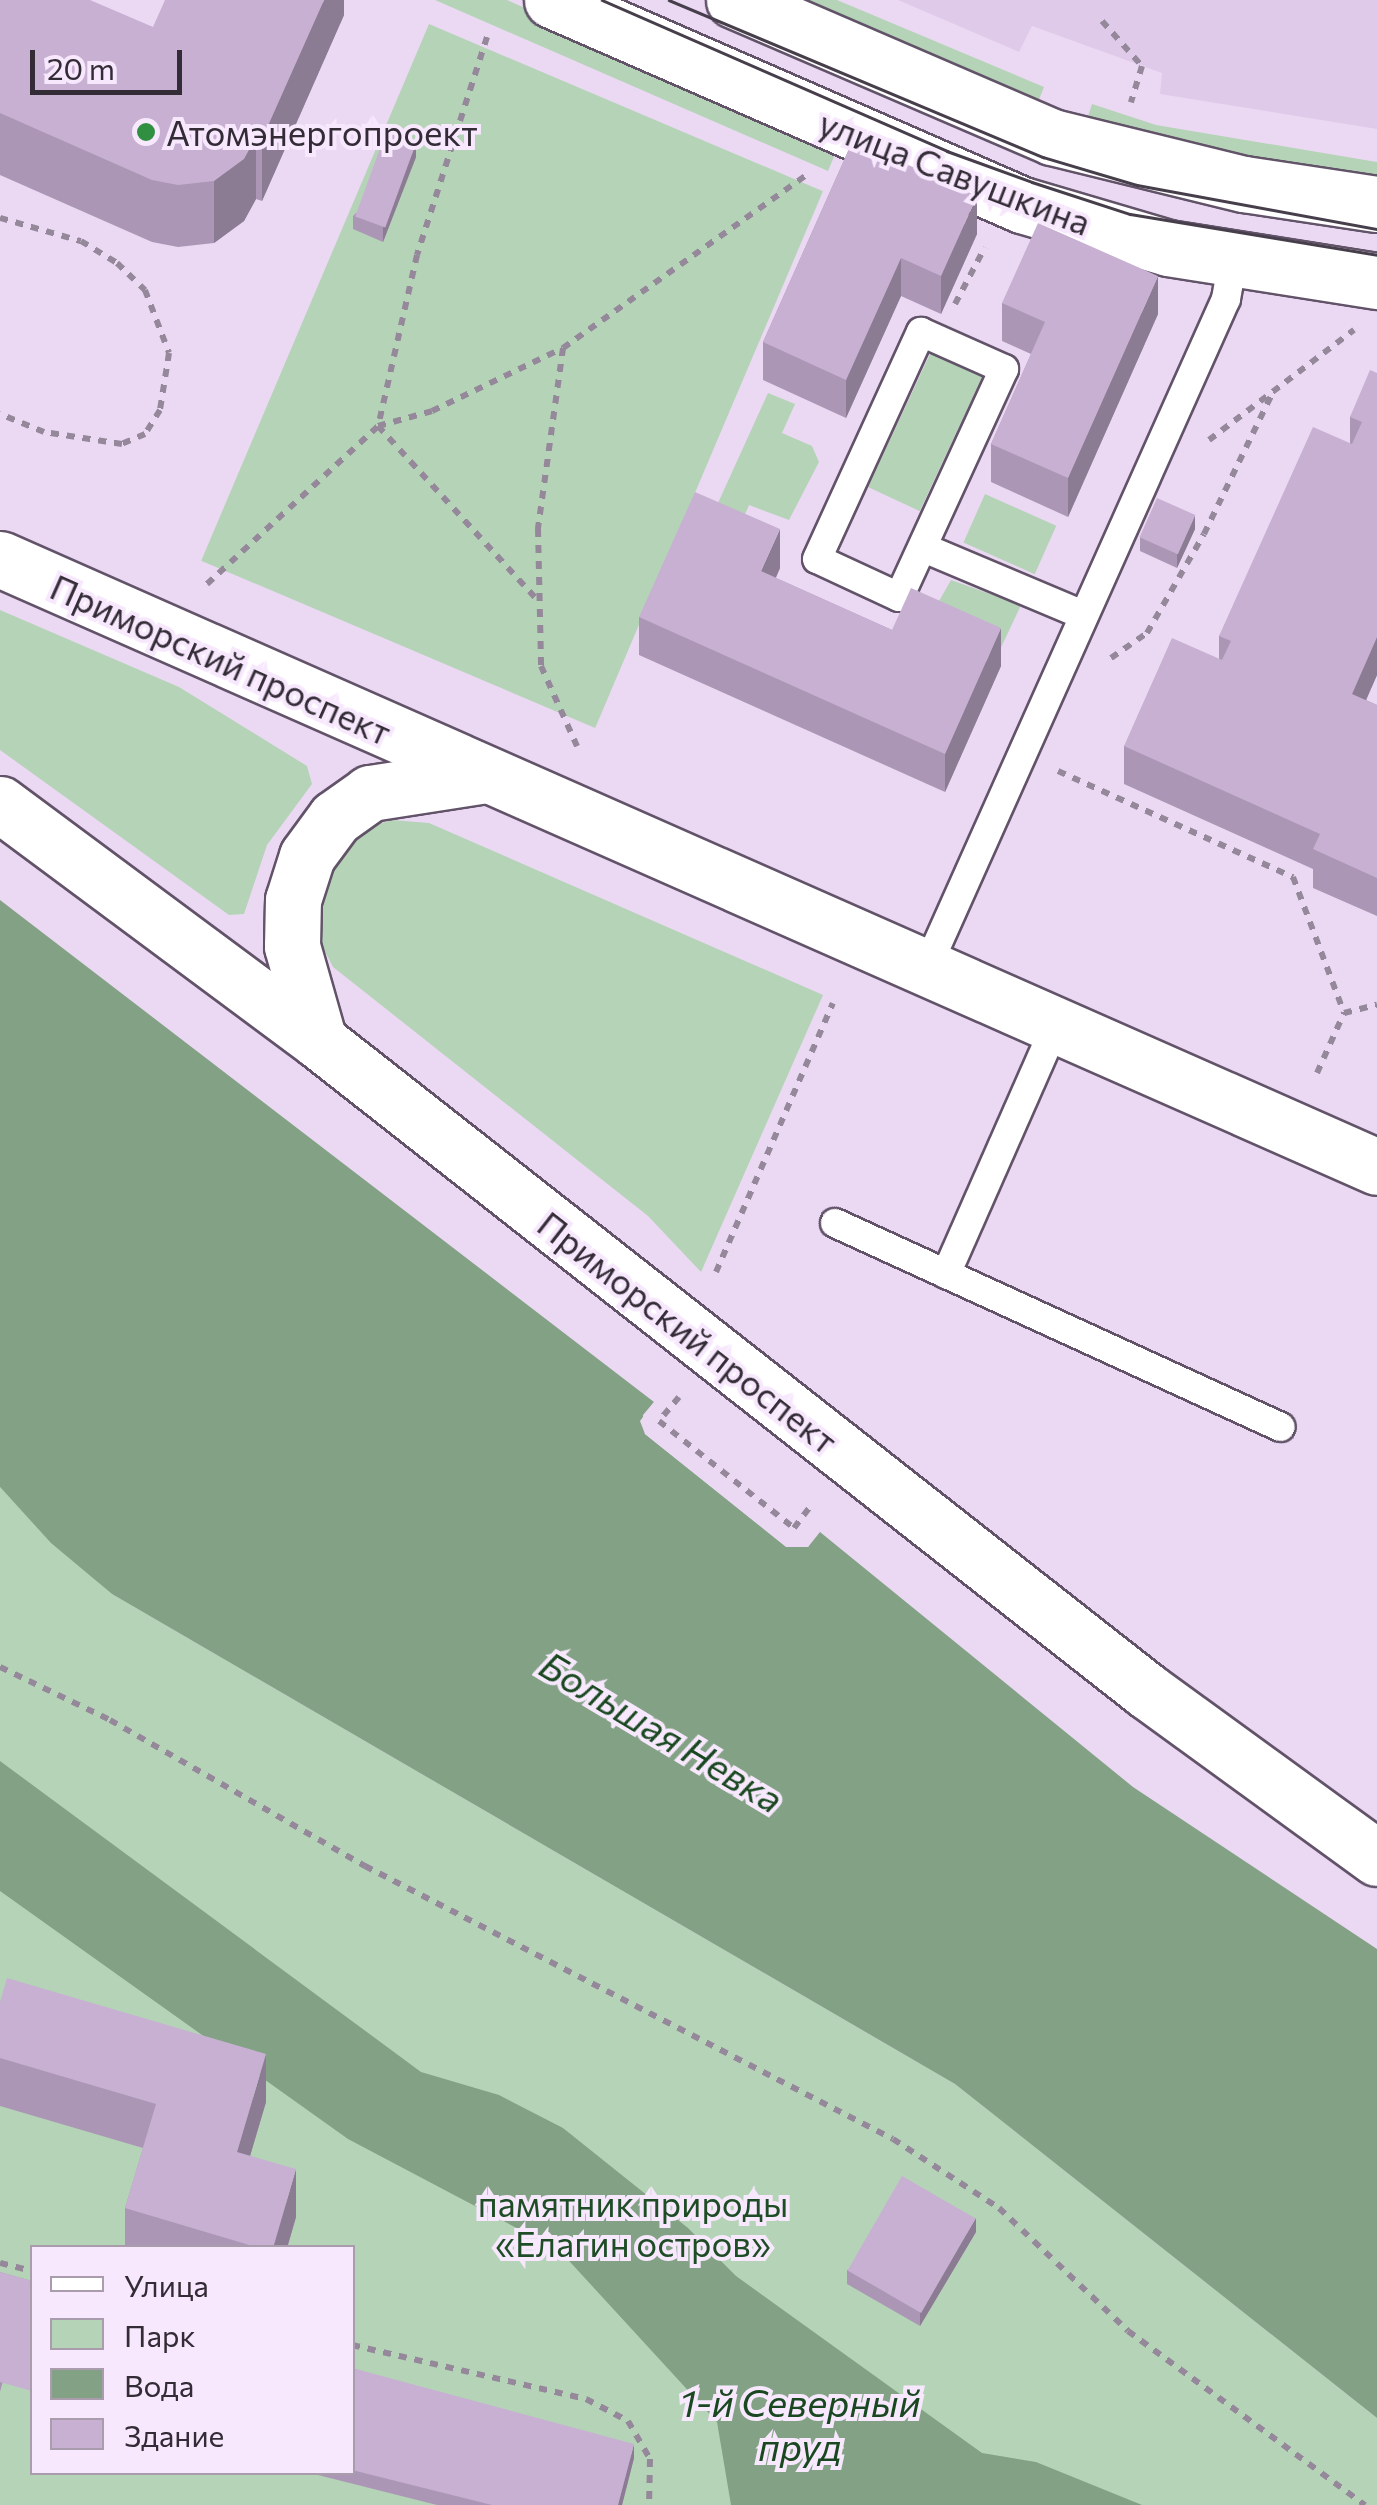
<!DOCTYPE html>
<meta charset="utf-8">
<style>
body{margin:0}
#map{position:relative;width:1377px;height:2505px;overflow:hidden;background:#ebd9f4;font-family:Commissioner,sans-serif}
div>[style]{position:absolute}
.built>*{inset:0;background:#e0caea}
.green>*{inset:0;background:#b5d3b7;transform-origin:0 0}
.water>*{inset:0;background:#83a285}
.pier>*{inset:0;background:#ebd9f4}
.path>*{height:6px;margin-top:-3px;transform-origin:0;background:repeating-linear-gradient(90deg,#95889b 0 8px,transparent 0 16px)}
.roads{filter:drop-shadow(2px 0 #625369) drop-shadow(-2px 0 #625369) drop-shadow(0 2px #625369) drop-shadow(0 -2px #625369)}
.lane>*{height:28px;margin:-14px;padding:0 14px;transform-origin:14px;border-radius:14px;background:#fff}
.secondary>*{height:55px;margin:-27.5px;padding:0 27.5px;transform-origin:27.5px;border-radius:27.5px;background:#fff}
.primary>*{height:55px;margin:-27.5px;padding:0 27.5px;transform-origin:27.5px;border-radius:27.5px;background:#fff}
.tram>*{height:2.5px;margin:-1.25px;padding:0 1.25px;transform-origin:1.25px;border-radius:1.25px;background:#463e4a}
.wall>*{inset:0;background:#ab97b5;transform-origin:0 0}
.shaded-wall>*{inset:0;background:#8b7b93}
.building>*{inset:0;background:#c7b0d2;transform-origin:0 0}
.dots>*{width:28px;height:28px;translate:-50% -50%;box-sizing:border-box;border:5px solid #f7e8fd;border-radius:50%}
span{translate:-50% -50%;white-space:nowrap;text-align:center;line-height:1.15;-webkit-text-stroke:8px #f7e8fd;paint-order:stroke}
.poi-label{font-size:35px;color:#332c36}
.left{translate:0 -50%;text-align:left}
.street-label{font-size:35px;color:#332c36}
.park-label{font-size:35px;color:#1e4c25}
.water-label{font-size:38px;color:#194820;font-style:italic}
.legend{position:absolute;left:30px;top:2245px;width:325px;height:230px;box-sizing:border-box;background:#f7e8fd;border:2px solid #a99dad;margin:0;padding:12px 18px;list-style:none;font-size:30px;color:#332c36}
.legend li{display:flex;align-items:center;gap:20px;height:50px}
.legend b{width:50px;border:2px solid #a99dad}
.scale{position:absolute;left:30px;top:50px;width:152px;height:45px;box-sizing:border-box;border:5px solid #332c36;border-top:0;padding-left:12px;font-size:30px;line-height:35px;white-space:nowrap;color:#332c36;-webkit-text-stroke:8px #f7e8fd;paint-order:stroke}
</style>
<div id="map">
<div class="built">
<i style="clip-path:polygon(898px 0,1377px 0,1377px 129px,1160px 94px,1162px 73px,1032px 26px,1019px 52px)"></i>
</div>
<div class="green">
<i style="clip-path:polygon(435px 0,507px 0,838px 147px,828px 171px)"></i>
<i style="clip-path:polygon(777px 0,837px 0,1044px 87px,1034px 112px)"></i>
<i style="left:429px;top:24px;width:428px;height:583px;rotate:23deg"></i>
<i style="clip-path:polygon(1092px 104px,1156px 125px,1377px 162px,1377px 183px,1084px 129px)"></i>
<i style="left:931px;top:352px;width:57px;height:149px;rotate:25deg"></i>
<i style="clip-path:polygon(768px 393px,795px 404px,782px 433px,812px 446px,819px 462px,789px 520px,749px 505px,735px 538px,708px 525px)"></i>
<i style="left:985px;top:494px;width:78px;height:53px;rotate:24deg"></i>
<i style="clip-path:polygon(951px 580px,1021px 605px,997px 656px,926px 624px)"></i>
<i style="clip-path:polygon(0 610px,179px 687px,307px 766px,312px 784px,267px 845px,244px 914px,229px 915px,0 750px)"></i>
<i style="clip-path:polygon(392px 820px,429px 823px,823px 995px,701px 1272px,648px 1216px,333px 967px,316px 934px,315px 898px,328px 860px,355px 831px)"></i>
<i style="clip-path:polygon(evenodd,0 1487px,52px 1543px,112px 1594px,955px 2084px,1377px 2418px,1377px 2505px,0 2505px,0 1487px,32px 2248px,352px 2248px,352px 2472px,32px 2472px,32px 2248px)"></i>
</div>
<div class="water">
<i style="clip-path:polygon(0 900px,654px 1402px,643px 1415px,645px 1434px,786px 1547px,808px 1547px,820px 1532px,1133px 1787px,1377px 1949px,1377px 2418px,955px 2084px,112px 1594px,51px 1543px,0 1487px)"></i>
<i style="clip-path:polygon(0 1761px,421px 2072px,499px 2095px,563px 2128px,688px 2228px,736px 2276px,982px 2453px,1036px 2462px,1142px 2505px,731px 2505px,717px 2422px,560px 2251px,348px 2139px,0 1891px)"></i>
</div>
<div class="pier">
<i style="clip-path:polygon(654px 1402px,649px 1431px,789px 1543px,800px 1545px,816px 1529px,808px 1547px,787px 1547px,645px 1434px,640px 1421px)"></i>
</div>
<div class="path">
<i style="left:1102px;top:21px;width:60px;rotate:48.4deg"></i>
<i style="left:1142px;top:66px;width:38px;rotate:107deg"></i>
<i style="left:487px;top:37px;width:229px;rotate:107.8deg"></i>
<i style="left:417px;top:255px;width:175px;rotate:102.8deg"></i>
<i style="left:378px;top:426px;width:239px;rotate:47.5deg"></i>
<i style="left:0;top:218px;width:84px;rotate:15.9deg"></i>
<i style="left:81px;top:241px;width:42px;rotate:31.4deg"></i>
<i style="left:117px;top:263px;width:39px;rotate:44deg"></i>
<i style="left:145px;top:290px;width:67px;rotate:69.1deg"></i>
<i style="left:169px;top:353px;width:58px;rotate:99deg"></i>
<i style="left:160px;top:410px;width:28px;rotate:122deg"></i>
<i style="left:145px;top:434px;width:25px;rotate:157deg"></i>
<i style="left:122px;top:444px;width:79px;rotate:-171.3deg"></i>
<i style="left:44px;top:432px;width:48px;rotate:-157.8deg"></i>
<i style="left:955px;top:304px;width:64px;rotate:-62.2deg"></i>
<i style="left:563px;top:348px;width:183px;rotate:97.9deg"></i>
<i style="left:538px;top:529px;width:137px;rotate:88.7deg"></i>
<i style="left:541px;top:666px;width:88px;rotate:65.8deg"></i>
<i style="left:1209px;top:440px;width:182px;rotate:-37.2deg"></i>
<i style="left:207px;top:584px;width:233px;rotate:-42.7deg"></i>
<i style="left:378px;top:426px;width:56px;rotate:-15.5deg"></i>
<i style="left:432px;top:411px;width:145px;rotate:-25.7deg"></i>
<i style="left:563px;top:348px;width:298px;rotate:-35.4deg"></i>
<i style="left:1111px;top:658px;width:44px;rotate:-34.8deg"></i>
<i style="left:1147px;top:633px;width:114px;rotate:-60.1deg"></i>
<i style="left:1204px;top:534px;width:153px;rotate:-64.1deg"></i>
<i style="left:1058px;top:771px;width:258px;rotate:24.3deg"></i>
<i style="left:1293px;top:877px;width:145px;rotate:69.4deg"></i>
<i style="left:1317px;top:1073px;width:66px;rotate:-65.8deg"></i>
<i style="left:1344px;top:1013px;width:34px;rotate:-14deg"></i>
<i style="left:716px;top:1272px;width:293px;rotate:-66.5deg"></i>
<i style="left:679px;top:1397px;width:31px;rotate:130deg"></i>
<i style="left:659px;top:1421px;width:172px;rotate:38.4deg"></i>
<i style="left:794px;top:1528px;width:31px;rotate:-53deg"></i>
<i style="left:0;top:1667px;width:122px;rotate:25.7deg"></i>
<i style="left:110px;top:1720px;width:294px;rotate:29.8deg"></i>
<i style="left:365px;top:1866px;width:594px;rotate:27.34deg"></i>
<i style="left:893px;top:2139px;width:126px;rotate:33.1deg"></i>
<i style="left:999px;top:2208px;width:178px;rotate:43.6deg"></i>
<i style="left:1128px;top:2331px;width:294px;rotate:36.3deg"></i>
<i style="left:0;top:2263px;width:33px;rotate:14deg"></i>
<i style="left:352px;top:2345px;width:240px;rotate:13deg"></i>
<i style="left:586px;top:2399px;width:47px;rotate:27.6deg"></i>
<i style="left:628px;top:2421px;width:44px;rotate:59.9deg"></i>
<i style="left:650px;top:2459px;width:46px;rotate:91.2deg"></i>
</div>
<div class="roads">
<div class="lane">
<i style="left:921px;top:332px;width:91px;rotate:24deg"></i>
<i style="left:1004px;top:369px;width:251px;rotate:114.7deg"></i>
<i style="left:899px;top:597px;width:90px;rotate:-155.1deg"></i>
<i style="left:817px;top:559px;width:250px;rotate:-65.4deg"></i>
<i style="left:924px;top:548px;width:173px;rotate:22.8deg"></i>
<i style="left:927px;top:967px;width:732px;rotate:-65.89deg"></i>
<i style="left:1226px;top:299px;width:40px;rotate:-80deg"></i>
<i style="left:835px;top:1223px;width:490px;rotate:24.6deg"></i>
<i style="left:946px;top:1274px;width:272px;rotate:-66.2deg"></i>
</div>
<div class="secondary">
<i style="left:552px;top:0;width:513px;rotate:23.57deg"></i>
<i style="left:1022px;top:205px;width:152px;rotate:16.4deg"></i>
<i style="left:1168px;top:248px;width:212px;rotate:9deg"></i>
<i style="left:734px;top:0;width:346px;rotate:23.3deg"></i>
<i style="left:1052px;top:137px;width:198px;rotate:13.8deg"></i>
<i style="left:1244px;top:184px;width:134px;rotate:8.6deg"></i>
</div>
<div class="primary">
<i style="left:0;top:559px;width:1505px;rotate:23.82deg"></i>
<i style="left:0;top:804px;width:397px;rotate:36.6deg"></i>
<i style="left:319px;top:1041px;width:1053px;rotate:38.13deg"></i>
<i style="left:1147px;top:1691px;width:284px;rotate:36deg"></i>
<i style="left:319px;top:1041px;width:99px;rotate:-105.9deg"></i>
<i style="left:292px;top:946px;width:46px;rotate:-88.8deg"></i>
<i style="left:293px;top:900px;width:46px;rotate:-72.3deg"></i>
<i style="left:307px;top:856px;width:47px;rotate:-53.6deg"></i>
<i style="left:335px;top:818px;width:43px;rotate:-35.5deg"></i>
<i style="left:370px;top:793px;width:111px;rotate:-8.8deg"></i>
</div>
</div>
<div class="tram">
<i style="left:602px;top:0;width:377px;rotate:23.6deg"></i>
<i style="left:947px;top:151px;width:90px;rotate:20deg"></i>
<i style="left:1032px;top:182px;width:103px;rotate:18.1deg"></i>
<i style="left:1130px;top:214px;width:250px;rotate:9.4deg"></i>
<i style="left:669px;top:0;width:406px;rotate:22.8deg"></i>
<i style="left:1043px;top:157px;width:98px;rotate:16.6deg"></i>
<i style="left:1137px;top:185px;width:244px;rotate:10.4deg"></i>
</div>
<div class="wall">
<i style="clip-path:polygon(0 0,153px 27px,344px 0,344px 15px,262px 201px,256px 199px,244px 221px,214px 243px,178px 247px,152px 242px,0 175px)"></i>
<i style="clip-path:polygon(853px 140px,977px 234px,941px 314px,901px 296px,846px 418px,763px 380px,763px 342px)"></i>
<i style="clip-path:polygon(416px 157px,383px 242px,353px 229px,353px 216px)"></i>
<i style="clip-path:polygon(1002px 303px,1158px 314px,1068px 517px,991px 482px,991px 444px,1031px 354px,1002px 341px)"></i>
<i style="clip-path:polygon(1377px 373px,1377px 675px,1366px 700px,1377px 705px,1377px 916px,1313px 888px,1313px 869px,1124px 784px,1124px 746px,1219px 659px,1219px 636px,1350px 443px,1350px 417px)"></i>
<i style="clip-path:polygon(1195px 529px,1177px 568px,1140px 551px,1140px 537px)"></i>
<i style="clip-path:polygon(780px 568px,776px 578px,892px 630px,1001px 666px,945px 792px,639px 655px,639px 617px)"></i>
<i style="clip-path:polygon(0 2002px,266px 2102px,250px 2156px,296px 2217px,287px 2248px,125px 2248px,125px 2208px,143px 2148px,0 2106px)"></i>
<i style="clip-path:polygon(976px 2232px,920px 2326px,847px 2284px,847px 2270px)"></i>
<i style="left:0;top:2272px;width:33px;height:124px;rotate:16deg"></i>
<i style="clip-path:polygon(352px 2368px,634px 2458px,622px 2505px,437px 2505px,306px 2472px,352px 2472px)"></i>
</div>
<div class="shaded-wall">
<i style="clip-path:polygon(324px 0,344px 0,344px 15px,262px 201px,262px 139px)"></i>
<i style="clip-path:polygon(256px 137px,256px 199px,244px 221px,214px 243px,214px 181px)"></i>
<i style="clip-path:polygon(416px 143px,416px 157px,383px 242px,383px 228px)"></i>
<i style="clip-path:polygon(977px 196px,977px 234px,941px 314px,941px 276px)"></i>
<i style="clip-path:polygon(901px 258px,901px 296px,846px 418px,846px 380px)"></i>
<i style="clip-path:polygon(1158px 276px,1158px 314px,1068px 517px,1068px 478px)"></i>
<i style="clip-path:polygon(1195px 515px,1195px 529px,1177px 568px,1177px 554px)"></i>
<i style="clip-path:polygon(780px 529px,780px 568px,761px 609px,761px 571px)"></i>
<i style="clip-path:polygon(1001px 628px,1001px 666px,945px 792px,945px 754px)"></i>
<i style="clip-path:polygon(1377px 637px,1377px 675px,1352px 732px,1352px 694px)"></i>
<i style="clip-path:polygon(266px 2054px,266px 2102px,237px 2200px,237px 2152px)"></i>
<i style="clip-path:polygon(296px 2169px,296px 2217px,287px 2248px,273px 2248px)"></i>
<i style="clip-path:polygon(976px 2218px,976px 2232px,920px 2326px,920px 2312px)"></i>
<i style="clip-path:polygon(634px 2444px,634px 2458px,622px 2505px,618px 2505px)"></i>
</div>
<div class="building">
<i style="clip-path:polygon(0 0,90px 0,153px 27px,165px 0,324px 0,262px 139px,256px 137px,244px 159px,214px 181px,178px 185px,152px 180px,0 113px)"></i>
<i style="left:386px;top:132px;width:32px;height:90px;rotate:20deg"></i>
<i style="clip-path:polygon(853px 140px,977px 196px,941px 276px,901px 258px,846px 380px,763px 342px)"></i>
<i style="clip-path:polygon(1038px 223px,1158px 276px,1068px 478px,991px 444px,1045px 322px,1002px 303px)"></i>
<i style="clip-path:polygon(1370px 370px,1377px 373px,1377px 637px,1352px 694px,1377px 705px,1377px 878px,1313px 849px,1320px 834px,1124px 746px,1172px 638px,1222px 660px,1231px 641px,1219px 636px,1313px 427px,1352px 444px,1362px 422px,1350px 417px)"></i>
<i style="clip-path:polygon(695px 492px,780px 529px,761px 571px,892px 630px,911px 588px,1001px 628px,945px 754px,639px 617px)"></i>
<i style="left:1157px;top:498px;width:42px;height:43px;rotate:24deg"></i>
<i style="clip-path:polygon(7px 1978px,266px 2054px,237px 2152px,296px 2169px,273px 2248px,259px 2248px,125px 2208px,156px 2104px,0 2058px,0 2002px)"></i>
<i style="left:902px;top:2176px;width:85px;height:109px;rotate:30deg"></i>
<i style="clip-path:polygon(0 2272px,32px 2281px,32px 2391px,0 2382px)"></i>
<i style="clip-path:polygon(352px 2368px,634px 2444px,618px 2505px,492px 2505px,352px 2470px)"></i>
</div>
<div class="dots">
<i style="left:146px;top:132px;background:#318f42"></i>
</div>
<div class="poi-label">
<span class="left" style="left:166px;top:132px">Атомэнергопроект</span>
</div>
<div class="street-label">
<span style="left:955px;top:172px;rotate:21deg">улица Савушкина</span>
<span style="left:221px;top:659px;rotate:24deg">Приморский проспект</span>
<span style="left:688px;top:1332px;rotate:38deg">Приморский проспект</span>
</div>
<div class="park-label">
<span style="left:633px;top:2223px">памятник природы<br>«Елагин остров»</span>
</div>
<div class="water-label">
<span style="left:662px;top:1731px;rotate:31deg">Большая Невка</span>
<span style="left:800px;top:2424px">1-й Северный<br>пруд</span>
</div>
<ul class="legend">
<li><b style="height:12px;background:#fff"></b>Улица</li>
<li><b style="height:28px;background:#b5d3b7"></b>Парк</li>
<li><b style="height:28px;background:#83a285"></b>Вода</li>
<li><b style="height:28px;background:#c7b0d2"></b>Здание</li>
</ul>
<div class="scale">20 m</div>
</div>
